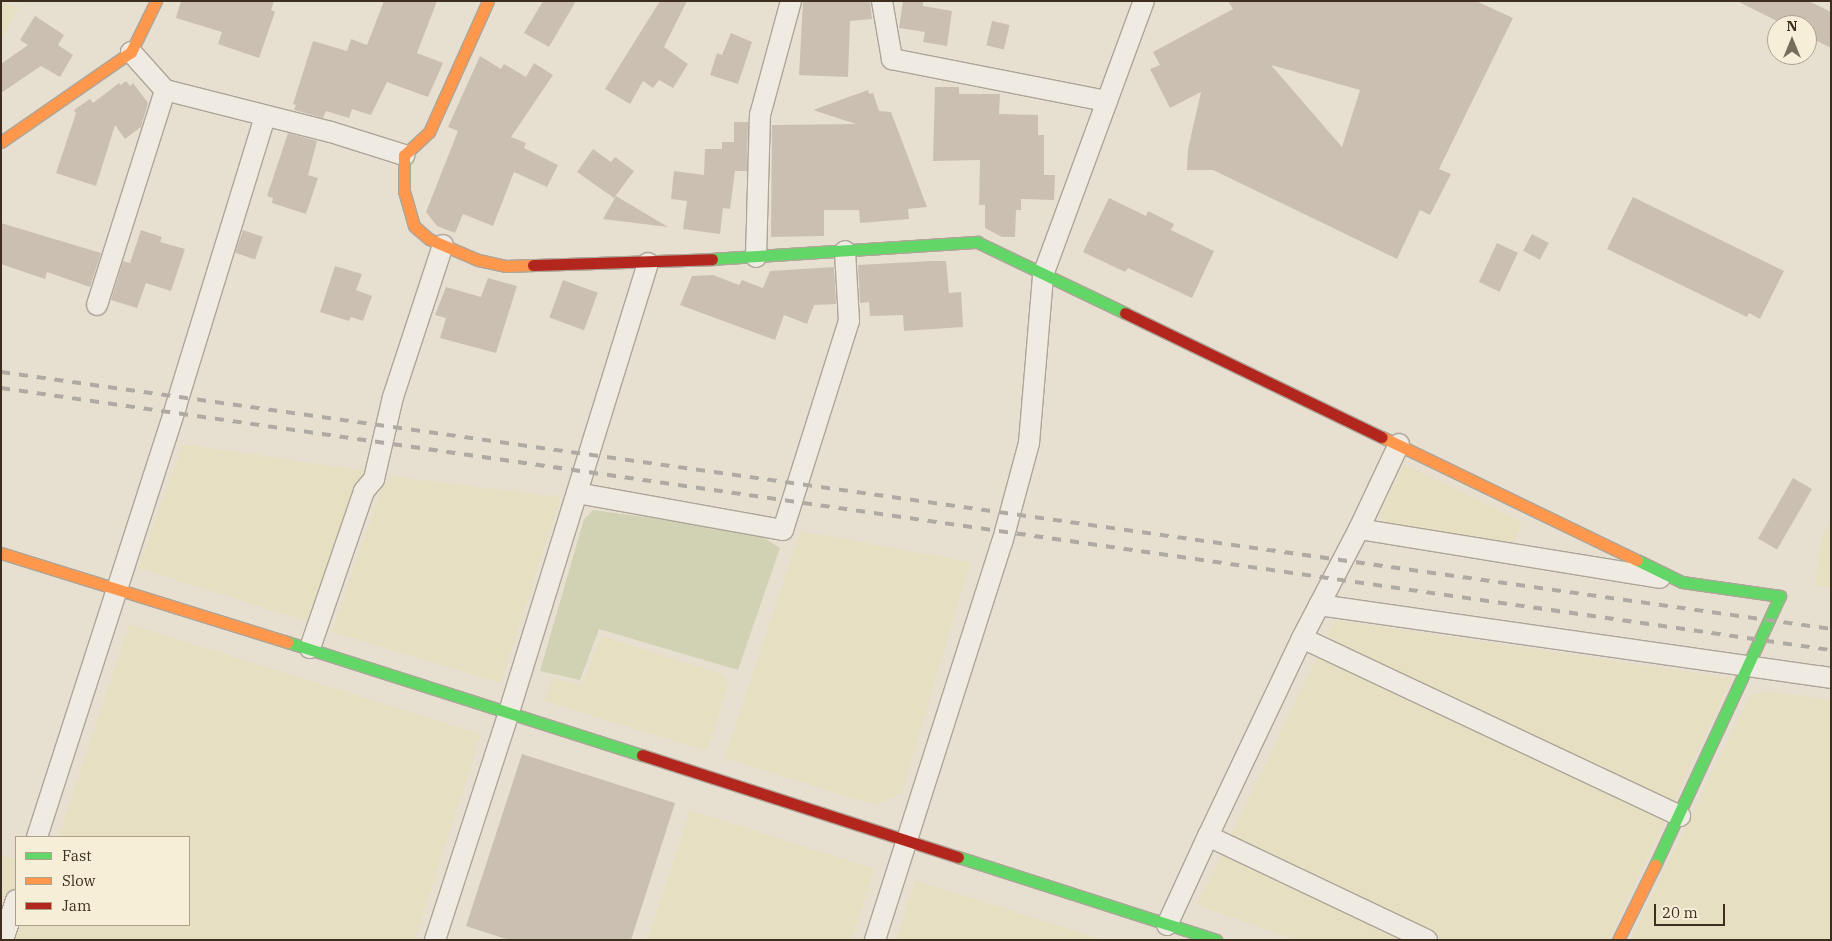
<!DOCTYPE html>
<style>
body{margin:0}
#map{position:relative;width:1832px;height:941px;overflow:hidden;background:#e7e0d1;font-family:"IBM Plex Serif",serif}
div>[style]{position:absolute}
.farmland>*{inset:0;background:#e6dfc2}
.cemetery>*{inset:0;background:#d1d1b3}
.building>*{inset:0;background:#cbbfb2;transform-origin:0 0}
.roads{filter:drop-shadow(1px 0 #ada599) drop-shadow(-1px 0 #ada599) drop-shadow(0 1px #ada599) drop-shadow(0 -1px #ada599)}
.street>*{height:20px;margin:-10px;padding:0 10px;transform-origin:10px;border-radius:10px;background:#efebe3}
.fast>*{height:11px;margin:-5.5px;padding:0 5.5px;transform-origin:5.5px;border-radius:5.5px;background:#63d668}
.slow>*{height:11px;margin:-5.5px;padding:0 5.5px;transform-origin:5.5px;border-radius:5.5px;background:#ff974d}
.jam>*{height:11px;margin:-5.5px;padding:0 5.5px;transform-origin:5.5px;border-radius:5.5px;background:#b3261e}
.rail>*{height:4px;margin-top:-2px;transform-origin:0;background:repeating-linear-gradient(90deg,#afaaa2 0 9px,transparent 0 18px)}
span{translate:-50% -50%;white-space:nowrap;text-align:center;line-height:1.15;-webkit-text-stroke:5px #f7eed8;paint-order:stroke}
.frame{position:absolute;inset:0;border:2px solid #3d2e20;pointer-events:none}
.legend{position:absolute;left:15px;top:836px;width:175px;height:90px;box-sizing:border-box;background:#f7eed8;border:1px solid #ada18e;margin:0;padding:6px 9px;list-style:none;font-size:15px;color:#3d2e20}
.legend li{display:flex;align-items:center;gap:10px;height:25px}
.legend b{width:25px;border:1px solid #ada18e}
.north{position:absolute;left:1767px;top:15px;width:50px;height:50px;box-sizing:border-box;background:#f7eed8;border:1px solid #ada18e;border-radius:50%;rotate:0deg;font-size:14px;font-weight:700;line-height:20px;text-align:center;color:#3d2e20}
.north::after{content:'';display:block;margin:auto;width:18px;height:22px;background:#786c5e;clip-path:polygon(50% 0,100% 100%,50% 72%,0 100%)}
.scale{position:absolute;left:1654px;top:904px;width:71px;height:22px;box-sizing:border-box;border:2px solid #3d2e20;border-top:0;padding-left:6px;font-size:15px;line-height:18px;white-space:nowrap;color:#3d2e20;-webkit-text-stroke:4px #f7eed8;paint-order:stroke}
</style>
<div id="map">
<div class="farmland">
<i style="clip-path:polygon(1px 2px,19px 7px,1px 39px)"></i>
<i style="clip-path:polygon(183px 444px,367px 471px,312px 623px,138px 568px)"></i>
<i style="clip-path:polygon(1404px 464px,1522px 522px,1514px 544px,1386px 525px,1381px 512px)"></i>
<i style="clip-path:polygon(391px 476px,561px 497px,501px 683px,332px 632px,381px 489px)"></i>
<i style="clip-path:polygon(1831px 520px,1831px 587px,1814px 586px,1822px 538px)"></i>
<i style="clip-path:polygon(801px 531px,970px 562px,902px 793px,875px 805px,724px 758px)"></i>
<i style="clip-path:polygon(1335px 620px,1732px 678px,1609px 940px,1296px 940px,1197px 905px)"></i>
<i style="clip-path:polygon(129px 624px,481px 734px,415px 940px,1px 940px,1px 855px,16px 859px,16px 925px,189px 925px,189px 837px,58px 837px)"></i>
<i style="clip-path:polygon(601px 636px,722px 674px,729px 683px,707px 751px,544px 701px,553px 678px,582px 685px)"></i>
<i style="clip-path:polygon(1767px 691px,1831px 700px,1831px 940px,1630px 940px,1751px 694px)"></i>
<i style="clip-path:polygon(690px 810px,875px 869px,852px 940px,647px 940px)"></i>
<i style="clip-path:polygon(915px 880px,1104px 940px,896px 940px)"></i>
</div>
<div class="cemetery">
<i style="clip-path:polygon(593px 510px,755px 532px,780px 548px,738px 670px,599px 629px,580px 680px,540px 671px,584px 519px)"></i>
</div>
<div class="building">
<i style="clip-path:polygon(181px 1px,274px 1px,271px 10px,275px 12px,259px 58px,218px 44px,222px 32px,176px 18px)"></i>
<i style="clip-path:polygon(384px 1px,437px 1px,417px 53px,443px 63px,428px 97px,387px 82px,371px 115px,352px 109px,349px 118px,326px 111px,323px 118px,294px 110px,296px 105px,293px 104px,313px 41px,347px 51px,351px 39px,367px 45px)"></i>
<i style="clip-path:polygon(543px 1px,576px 1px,549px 47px,524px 33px)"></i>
<i style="clip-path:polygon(660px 1px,687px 1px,664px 47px,688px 64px,673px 88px,659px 80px,653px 88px,643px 81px,630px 104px,605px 89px)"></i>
<i style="clip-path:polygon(803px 1px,870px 1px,872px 19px,850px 21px,848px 77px,799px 75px)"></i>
<i style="clip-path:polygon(903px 1px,923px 1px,923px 6px,952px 11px,947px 46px,923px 42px,925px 32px,899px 28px)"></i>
<i style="clip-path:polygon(evenodd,1228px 1px,1476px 1px,1513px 18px,1439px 169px,1451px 174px,1430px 215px,1420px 210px,1397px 259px,1213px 170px,1187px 170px,1188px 149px,1201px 92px,1170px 108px,1150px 69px,1160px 65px,1153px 52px,1233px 9px,1228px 1px,1271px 65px,1360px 90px,1342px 147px,1271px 65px)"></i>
<i style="clip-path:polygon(1737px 1px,1809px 1px,1831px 12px,1831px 48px,1807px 36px,1807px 25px,1785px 25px)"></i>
<i style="clip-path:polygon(35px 16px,64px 35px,58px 45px,73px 55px,60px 77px,41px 66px,1px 93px,1px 64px,28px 45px,20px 40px)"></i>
<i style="left:992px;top:21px;width:18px;height:25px;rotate:13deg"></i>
<i style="clip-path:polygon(731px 33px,752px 42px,738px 84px,710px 75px,717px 53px,722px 55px)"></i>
<i style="clip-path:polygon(480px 56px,501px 69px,504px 64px,526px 77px,534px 63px,553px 75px,511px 137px,526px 143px,524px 148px,558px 165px,547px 187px,514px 172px,493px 226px,463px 214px,455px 233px,437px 226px,426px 212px,458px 131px,448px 127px)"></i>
<i style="clip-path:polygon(126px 81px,130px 86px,133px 83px,148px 103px,141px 127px,125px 139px,115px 125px,96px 186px,56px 173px,76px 113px,74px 110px,90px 99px,93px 103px,119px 83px,121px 85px)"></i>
<i style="clip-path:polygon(935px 87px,959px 87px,959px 94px,1000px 94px,999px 114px,1038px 115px,1038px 135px,1044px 135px,1044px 175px,1055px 175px,1054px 200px,1021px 199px,1021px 210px,1016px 210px,1015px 237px,1002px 237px,985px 228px,985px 205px,979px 205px,980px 160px,933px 161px)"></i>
<i style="clip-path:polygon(868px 90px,869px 94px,873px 93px,879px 111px,891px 112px,927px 207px,908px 209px,909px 219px,860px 223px,859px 210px,824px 210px,824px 236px,771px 237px,772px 125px,856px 124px,813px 110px)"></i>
<i style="clip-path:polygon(734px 122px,748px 122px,747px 171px,735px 171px,730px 209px,723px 208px,720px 234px,683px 229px,687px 201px,671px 199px,674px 171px,704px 175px,705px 149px,722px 149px,722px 142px,734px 142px)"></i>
<i style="clip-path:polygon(288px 133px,317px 141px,308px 175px,318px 178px,306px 214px,272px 203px,273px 198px,267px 196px)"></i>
<i style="clip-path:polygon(593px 149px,611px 162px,615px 157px,634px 171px,614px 198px,577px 172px)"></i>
<i style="clip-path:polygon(616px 196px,668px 227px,603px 219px)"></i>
<i style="clip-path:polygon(1633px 197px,1784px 271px,1760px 319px,1749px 313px,1747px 317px,1607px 249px)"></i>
<i style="clip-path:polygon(1109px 198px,1146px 216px,1148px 211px,1174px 224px,1171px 230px,1214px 251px,1192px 298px,1128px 268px,1125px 272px,1083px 252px)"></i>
<i style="clip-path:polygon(1px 223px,101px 253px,90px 287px,47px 272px,45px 279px,1px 264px)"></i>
<i style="clip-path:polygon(141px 230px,162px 237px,160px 242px,185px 249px,171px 291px,146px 283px,137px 308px,111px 300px,123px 261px,130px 263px)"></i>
<i style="left:243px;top:230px;width:21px;height:24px;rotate:19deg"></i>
<i style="left:1532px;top:234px;width:19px;height:19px;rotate:28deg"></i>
<i style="left:1497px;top:243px;width:23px;height:43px;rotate:25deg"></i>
<i style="clip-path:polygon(932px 261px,946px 261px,949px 293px,961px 292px,963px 327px,904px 331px,903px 315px,870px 316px,869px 302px,860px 303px,858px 265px)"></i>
<i style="clip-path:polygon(335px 266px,362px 274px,356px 290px,372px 296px,363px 321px,351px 317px,349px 321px,320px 312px)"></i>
<i style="clip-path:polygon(834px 267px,836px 304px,814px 305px,807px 324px,784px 315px,775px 340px,680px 305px,692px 276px,713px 275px,739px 285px,742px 280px,763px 288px,770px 271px)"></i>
<i style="clip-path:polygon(488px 278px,517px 286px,496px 353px,440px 338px,446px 318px,435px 315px,446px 287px,481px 297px)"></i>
<i style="left:563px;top:280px;width:37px;height:40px;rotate:20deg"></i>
<i style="left:1793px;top:478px;width:22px;height:70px;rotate:30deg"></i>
<i style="clip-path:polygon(522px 754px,675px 803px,631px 940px,509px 940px,466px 926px)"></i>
</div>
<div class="roads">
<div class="street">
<i style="left:882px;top:1px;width:59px;rotate:80.2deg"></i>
<i style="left:892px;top:59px;width:219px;rotate:11.1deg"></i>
<i style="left:131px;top:52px;width:51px;rotate:48.2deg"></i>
<i style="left:165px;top:90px;width:171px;rotate:14.2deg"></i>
<i style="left:331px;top:132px;width:77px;rotate:17.5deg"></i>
<i style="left:756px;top:257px;width:142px;rotate:-88.4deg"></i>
<i style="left:760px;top:115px;width:118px;rotate:-74.8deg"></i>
<i style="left:97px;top:305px;width:225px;rotate:-72.4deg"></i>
<i style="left:1399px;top:444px;width:94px;rotate:115.2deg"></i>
<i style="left:1359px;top:529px;width:305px;rotate:9.2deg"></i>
<i style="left:577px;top:493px;width:209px;rotate:10.2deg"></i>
<i style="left:783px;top:530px;width:219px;rotate:-72.5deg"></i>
<i style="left:849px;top:321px;width:70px;rotate:-93.3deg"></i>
<i style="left:1319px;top:605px;width:517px;rotate:8.11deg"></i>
<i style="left:1302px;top:638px;width:123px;rotate:-62.4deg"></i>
<i style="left:310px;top:648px;width:166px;rotate:-71deg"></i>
<i style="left:364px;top:491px;width:16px;rotate:-50deg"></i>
<i style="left:374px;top:479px;width:84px;rotate:-77deg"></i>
<i style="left:393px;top:397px;width:160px;rotate:-71.8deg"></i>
<i style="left:37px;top:837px;width:453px;rotate:-72.1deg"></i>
<i style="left:176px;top:406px;width:302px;rotate:-72.9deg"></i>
<i style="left:1167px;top:925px;width:98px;rotate:-65.3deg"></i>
<i style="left:3px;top:940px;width:42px;rotate:-72deg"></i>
<i style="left:435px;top:940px;width:240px;rotate:-72deg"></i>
<i style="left:509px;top:712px;width:470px;rotate:-72.8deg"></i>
<i style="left:875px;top:940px;width:417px;rotate:-72.3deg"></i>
<i style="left:1002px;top:543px;width:104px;rotate:-74.9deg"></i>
<i style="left:1029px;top:443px;width:169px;rotate:-85.2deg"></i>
<i style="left:1043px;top:275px;width:292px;rotate:-69.8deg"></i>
<i style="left:1427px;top:940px;width:242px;rotate:-154.6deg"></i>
<i style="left:1208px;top:836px;width:219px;rotate:-64.6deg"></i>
<i style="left:1302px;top:638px;width:418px;rotate:25.2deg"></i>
</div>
<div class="fast">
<i style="left:712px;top:259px;width:266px;rotate:-3.7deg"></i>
<i style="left:977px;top:242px;width:164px;rotate:25.6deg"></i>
<i style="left:1637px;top:560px;width:50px;rotate:26.1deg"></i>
<i style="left:1682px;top:582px;width:99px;rotate:8.1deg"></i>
<i style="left:1780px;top:596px;width:297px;rotate:114.9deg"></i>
<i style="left:287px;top:642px;width:373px;rotate:17.7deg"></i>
<i style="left:958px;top:857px;width:271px;rotate:17.8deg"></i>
</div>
<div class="slow">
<i style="left:488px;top:1px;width:144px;rotate:114.2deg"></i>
<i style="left:429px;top:132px;width:34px;rotate:137deg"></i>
<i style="left:404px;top:155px;width:36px;rotate:90deg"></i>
<i style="left:404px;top:191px;width:36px;rotate:74deg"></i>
<i style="left:414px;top:226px;width:20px;rotate:41deg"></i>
<i style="left:429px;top:239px;width:53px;rotate:23.2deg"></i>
<i style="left:478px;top:260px;width:29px;rotate:12deg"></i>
<i style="left:506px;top:266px;width:27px;rotate:-2deg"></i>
<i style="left:1px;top:142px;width:158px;rotate:-34.7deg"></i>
<i style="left:131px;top:52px;width:57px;rotate:-63.9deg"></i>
<i style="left:1382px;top:437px;width:283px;rotate:25.8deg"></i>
<i style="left:1px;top:553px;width:300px;rotate:17.3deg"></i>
<i style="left:1618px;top:940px;width:84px;rotate:-63.7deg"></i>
</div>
<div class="jam">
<i style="left:533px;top:265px;width:179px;rotate:-1.9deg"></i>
<i style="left:1125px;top:313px;width:285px;rotate:25.8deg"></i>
<i style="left:642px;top:755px;width:332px;rotate:17.9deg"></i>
</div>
</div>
<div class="rail">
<i style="left:1px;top:372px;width:1848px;rotate:7.99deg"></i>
<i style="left:1px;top:388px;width:1849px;rotate:8.15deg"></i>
</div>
<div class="frame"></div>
<ul class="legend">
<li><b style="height:6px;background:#63d668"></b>Fast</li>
<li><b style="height:6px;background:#ff974d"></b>Slow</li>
<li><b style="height:6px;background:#b3261e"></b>Jam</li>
</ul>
<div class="north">N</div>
<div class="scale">20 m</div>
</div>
